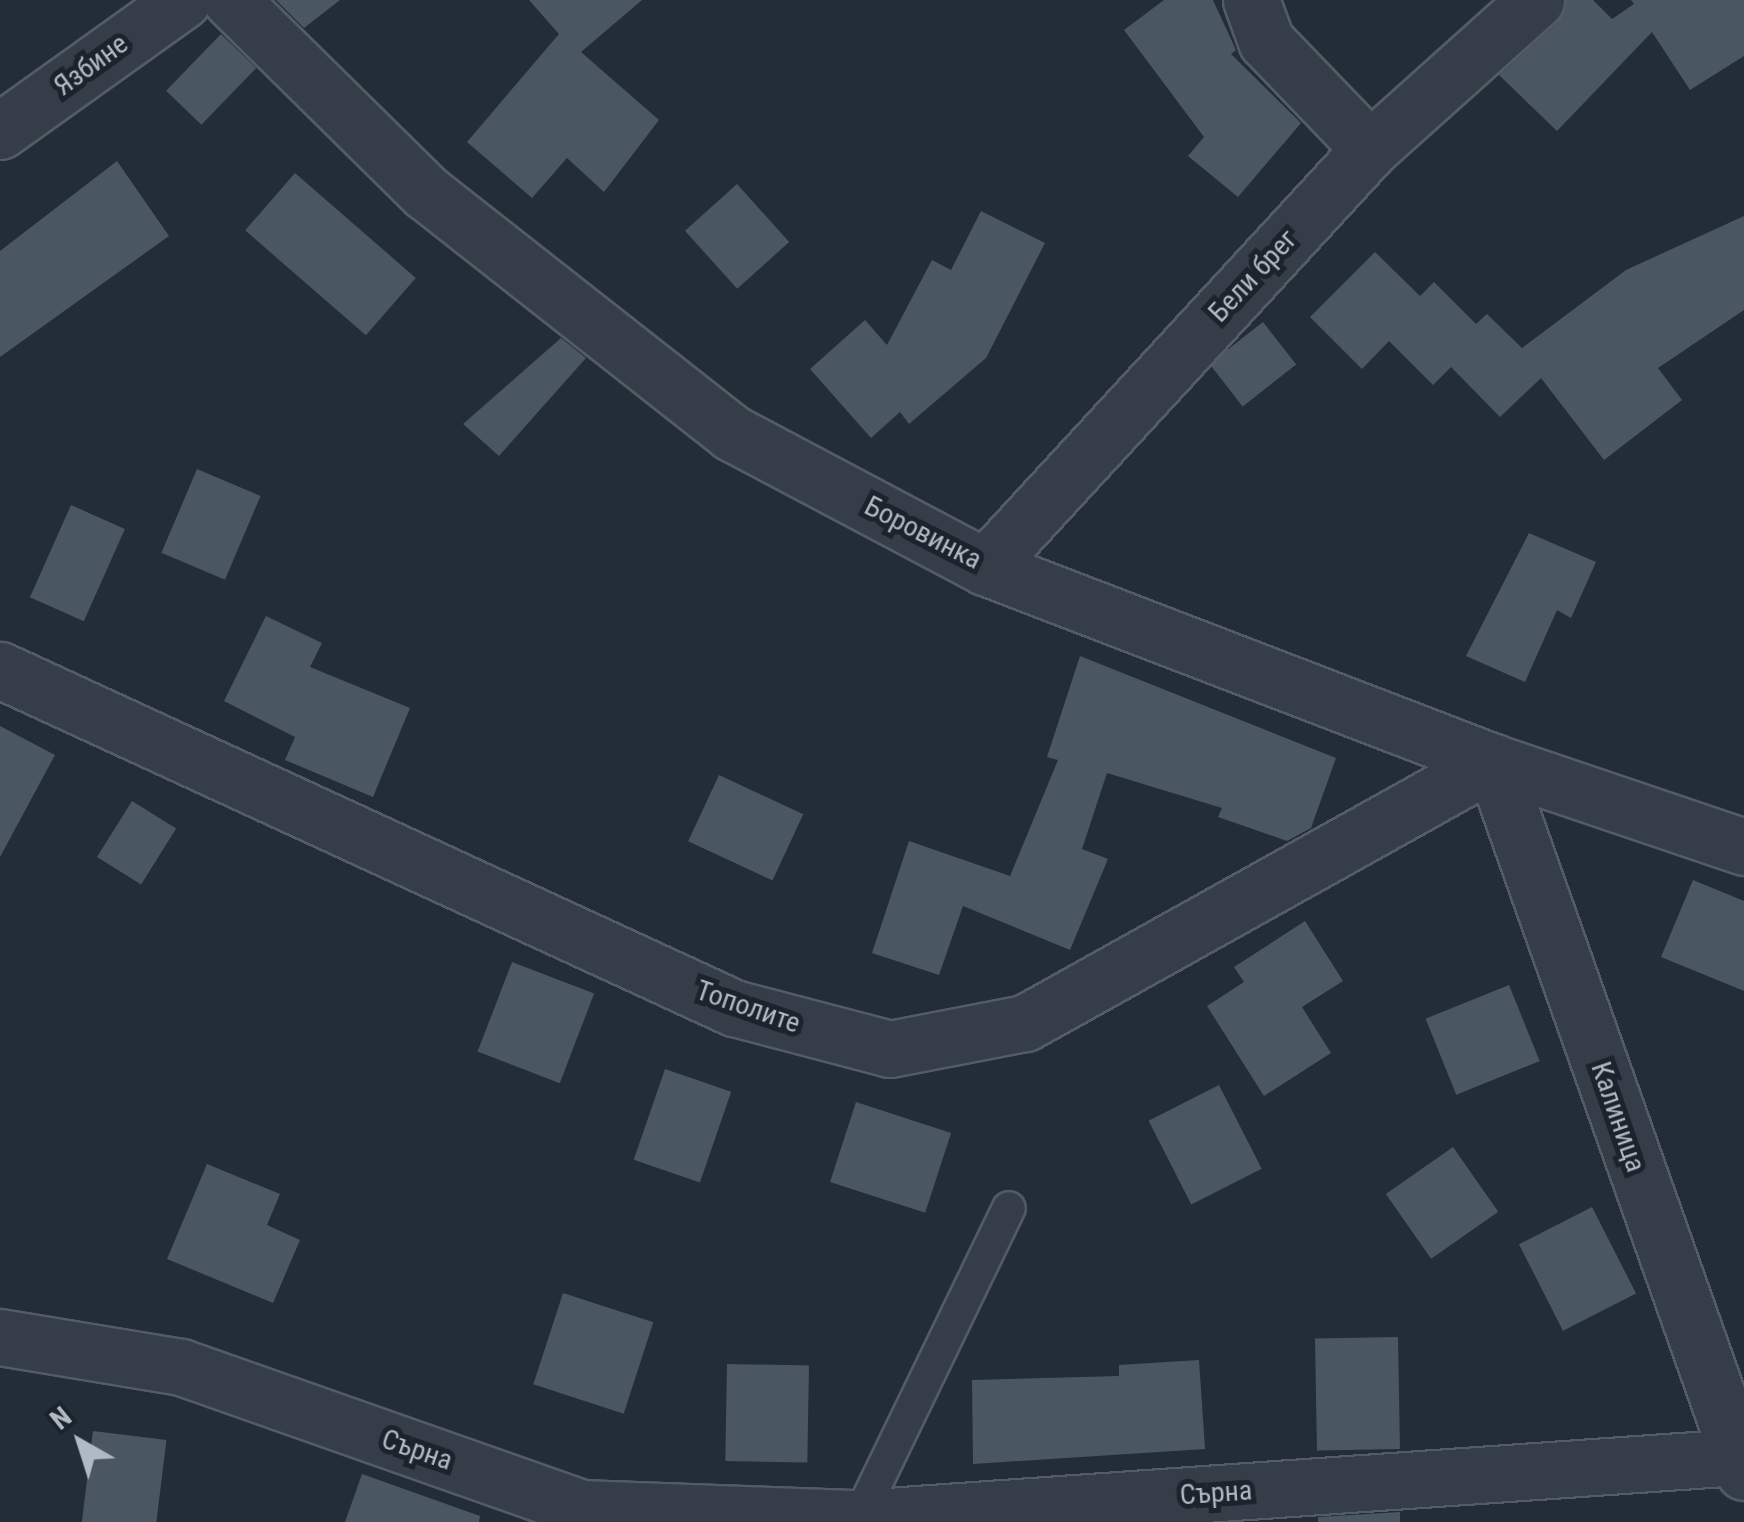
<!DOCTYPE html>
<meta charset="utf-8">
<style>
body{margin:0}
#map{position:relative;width:1744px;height:1522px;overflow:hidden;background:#222d37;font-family:"Roboto Condensed",sans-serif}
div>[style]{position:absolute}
.building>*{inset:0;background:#4a5763;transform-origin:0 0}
.roads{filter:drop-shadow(2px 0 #535c65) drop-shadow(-2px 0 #535c65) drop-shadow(0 2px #535c65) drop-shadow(0 -2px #535c65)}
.service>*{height:32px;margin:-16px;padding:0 16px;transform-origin:16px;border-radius:16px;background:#353e48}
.minor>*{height:55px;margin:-27.5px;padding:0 27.5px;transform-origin:27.5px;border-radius:27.5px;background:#353e48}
span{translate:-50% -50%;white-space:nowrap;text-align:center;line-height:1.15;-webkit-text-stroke:10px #1b232c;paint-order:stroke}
.street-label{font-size:28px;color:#b0b9c4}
.north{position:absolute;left:30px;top:1392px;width:100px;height:100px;-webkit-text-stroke:8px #1b232c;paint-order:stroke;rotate:321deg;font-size:28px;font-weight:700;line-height:40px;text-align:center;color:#b0b9c4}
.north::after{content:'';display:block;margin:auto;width:35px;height:45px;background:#b0b9c4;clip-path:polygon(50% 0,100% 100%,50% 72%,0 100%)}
</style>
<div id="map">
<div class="building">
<i style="clip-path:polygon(276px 0,340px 0,304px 28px)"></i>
<i style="clip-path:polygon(529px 0,642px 0,581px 52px,659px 120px,604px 192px,567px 158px,532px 198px,467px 142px,559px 34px)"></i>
<i style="clip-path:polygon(1164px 0,1213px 0,1236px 50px,1231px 54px,1301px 123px,1238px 197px,1188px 156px,1204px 137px,1124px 30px)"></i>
<i style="clip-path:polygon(1566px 0,1593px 0,1612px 19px,1634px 4px,1631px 0,1744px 0,1744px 56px,1690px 90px,1652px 32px,1557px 131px,1499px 75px,1557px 23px)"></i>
<i style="left:221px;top:34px;width:49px;height:79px;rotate:44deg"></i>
<i style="clip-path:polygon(117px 161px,169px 236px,0 357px,0 251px)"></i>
<i style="left:295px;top:173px;width:160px;height:76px;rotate:41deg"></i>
<i style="left:737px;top:184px;width:78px;height:70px;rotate:48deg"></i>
<i style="clip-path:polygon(981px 211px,1045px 243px,986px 358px,909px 424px,900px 412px,871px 438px,810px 369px,865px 320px,887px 345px,932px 260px,951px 270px)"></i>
<i style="clip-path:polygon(1744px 216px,1744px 310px,1658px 368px,1682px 400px,1604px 460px,1541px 378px,1500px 417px,1451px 367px,1433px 385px,1389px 341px,1362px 369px,1310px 317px,1375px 252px,1420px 296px,1434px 282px,1476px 324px,1487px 314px,1522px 348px,1626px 270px)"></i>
<i style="left:1263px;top:322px;width:54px;height:68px;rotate:52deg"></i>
<i style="clip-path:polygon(561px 338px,586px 358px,499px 456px,463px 424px)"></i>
<i style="left:197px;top:469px;width:69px;height:91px;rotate:23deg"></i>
<i style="left:71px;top:505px;width:59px;height:101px;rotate:24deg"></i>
<i style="clip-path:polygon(1529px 533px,1596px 562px,1571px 618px,1557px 610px,1525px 682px,1466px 656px)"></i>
<i style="clip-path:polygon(266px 616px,322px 643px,310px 667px,410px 708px,373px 797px,285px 760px,295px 737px,224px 701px)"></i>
<i style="clip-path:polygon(1080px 656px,1336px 758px,1311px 828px,1287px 841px,1218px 817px,1222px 808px,1107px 773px,1082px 849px,1108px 859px,1070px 950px,963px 906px,939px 975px,872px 953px,909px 841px,1010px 876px,1058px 760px,1047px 757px)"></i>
<i style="clip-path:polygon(0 726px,55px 755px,0 857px)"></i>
<i style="left:719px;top:775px;width:93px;height:73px;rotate:25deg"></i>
<i style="left:132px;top:801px;width:52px;height:66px;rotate:32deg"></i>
<i style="clip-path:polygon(1693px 880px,1744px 901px,1744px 991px,1661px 957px)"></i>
<i style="clip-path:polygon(1305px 921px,1343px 981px,1302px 1007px,1331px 1053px,1264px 1096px,1207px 1006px,1244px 982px,1234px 967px)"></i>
<i style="left:512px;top:962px;width:88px;height:96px;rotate:21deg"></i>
<i style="left:1509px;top:985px;width:82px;height:90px;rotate:68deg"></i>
<i style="left:665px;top:1069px;width:70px;height:96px;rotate:19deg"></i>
<i style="left:1219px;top:1085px;width:94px;height:79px;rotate:63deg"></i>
<i style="left:856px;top:1102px;width:100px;height:84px;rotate:18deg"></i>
<i style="left:1453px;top:1147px;width:79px;height:82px;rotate:55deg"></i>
<i style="clip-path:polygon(207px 1164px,280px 1194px,267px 1225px,300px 1240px,273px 1303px,167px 1259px)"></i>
<i style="left:1592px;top:1207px;width:97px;height:82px;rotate:63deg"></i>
<i style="left:563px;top:1293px;width:95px;height:96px;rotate:18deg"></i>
<i style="left:1398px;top:1337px;width:112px;height:83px;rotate:89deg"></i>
<i style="clip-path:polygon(1199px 1360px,1205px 1449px,973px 1464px,972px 1380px,1119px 1376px,1119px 1365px)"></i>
<i style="left:727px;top:1364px;width:82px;height:97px;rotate:1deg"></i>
<i style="left:93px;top:1431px;width:74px;height:92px;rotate:7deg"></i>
<i style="clip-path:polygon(362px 1474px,480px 1516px,479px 1522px,345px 1522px)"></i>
<i style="clip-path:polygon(1400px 1512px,1400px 1522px,1318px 1522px,1318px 1517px)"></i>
</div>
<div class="roads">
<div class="service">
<i style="left:859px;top:1518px;width:344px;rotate:-64.2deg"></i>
</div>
<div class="minor">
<i style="left:231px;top:0;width:275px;rotate:44.6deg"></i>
<i style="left:427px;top:193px;width:388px;rotate:38.2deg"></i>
<i style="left:732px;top:433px;width:286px;rotate:27.9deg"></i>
<i style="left:985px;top:567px;width:544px;rotate:21deg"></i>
<i style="left:1493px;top:762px;width:265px;rotate:18.7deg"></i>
<i style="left:1251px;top:0;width:44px;rotate:69.9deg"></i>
<i style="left:1266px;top:41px;width:150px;rotate:46.1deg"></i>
<i style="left:0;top:131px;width:225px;rotate:-35.6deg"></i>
<i style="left:985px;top:567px;width:568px;rotate:-47.35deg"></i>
<i style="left:1370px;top:149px;width:223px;rotate:-41.9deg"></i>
<i style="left:0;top:670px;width:808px;rotate:24.73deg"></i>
<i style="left:734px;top:1008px;width:161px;rotate:14.7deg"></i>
<i style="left:890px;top:1049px;width:137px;rotate:-10.9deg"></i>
<i style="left:1025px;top:1023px;width:536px;rotate:-29.15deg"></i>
<i style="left:1493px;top:762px;width:753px;rotate:70.53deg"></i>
<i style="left:0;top:1337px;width:183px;rotate:9.4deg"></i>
<i style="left:181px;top:1367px;width:425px;rotate:19.4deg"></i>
<i style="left:582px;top:1508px;width:277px;rotate:2.1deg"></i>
<i style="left:859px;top:1518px;width:881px;rotate:-3.97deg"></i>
</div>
</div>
<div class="street-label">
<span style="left:91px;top:65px;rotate:-36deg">Язбине</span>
<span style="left:1253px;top:276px;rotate:-47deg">Бели брег</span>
<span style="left:923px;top:533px;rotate:27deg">Боровинка</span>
<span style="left:748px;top:1007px;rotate:19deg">Тополите</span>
<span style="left:1618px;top:1117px;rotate:71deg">Калиница</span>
<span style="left:417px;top:1450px;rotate:19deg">Сърна</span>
<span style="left:1216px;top:1493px;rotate:-4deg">Сърна</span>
</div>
<div class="north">N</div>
</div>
